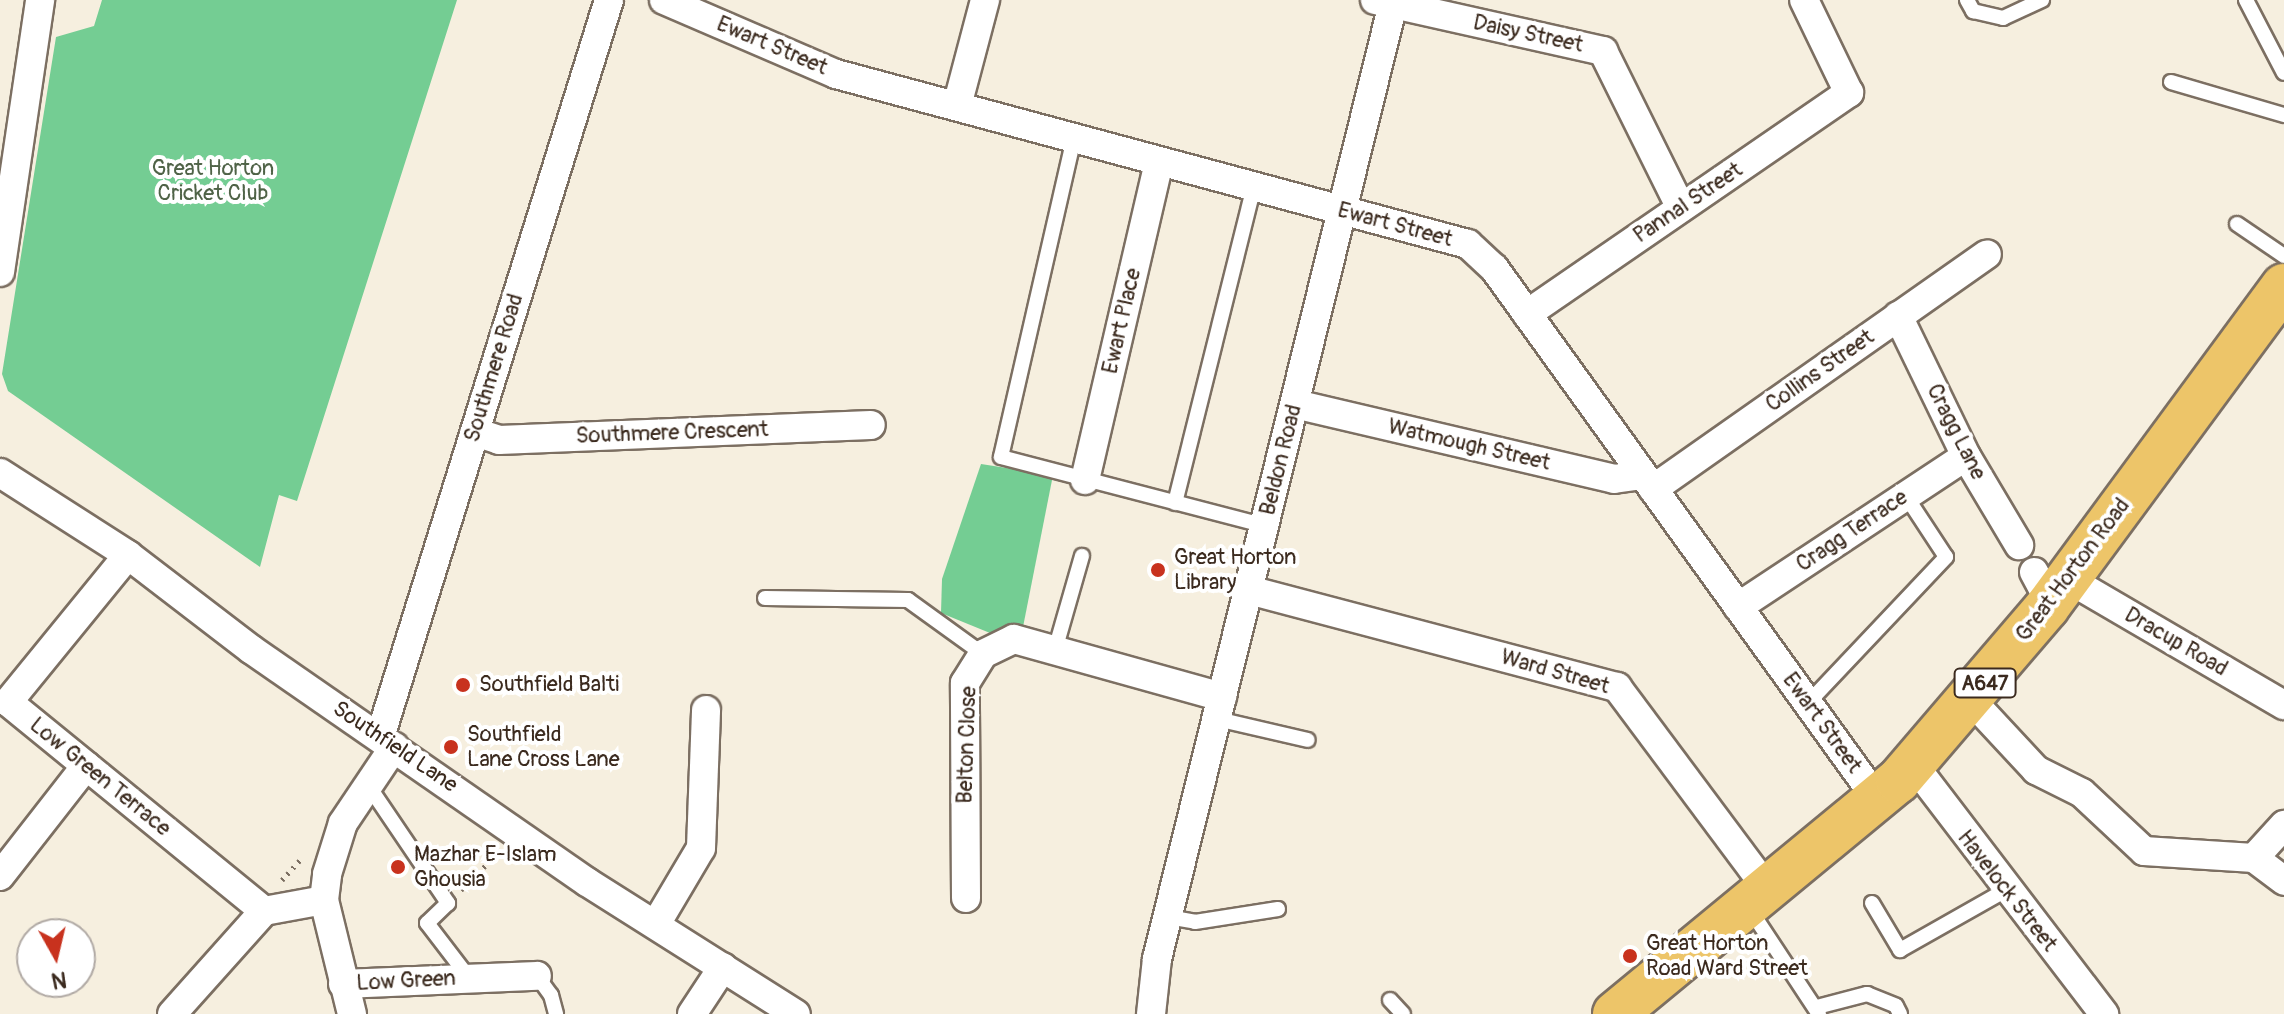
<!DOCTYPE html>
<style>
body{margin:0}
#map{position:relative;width:2284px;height:1014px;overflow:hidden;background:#f6efdf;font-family:Pangolin,sans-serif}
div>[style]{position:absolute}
.green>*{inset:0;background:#74cd93}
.path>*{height:5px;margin-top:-2.5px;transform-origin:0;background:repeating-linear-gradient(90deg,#7c6f62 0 2px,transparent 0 8px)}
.roads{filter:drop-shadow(2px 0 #7c6f62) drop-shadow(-2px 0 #7c6f62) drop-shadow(0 2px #7c6f62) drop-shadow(0 -2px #7c6f62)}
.service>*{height:14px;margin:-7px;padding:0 7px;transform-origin:7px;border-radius:7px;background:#fff}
.minor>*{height:28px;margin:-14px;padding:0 14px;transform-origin:14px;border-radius:14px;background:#fff}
.primary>*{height:44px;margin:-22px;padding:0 22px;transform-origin:22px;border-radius:22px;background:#edc569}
.dots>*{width:22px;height:22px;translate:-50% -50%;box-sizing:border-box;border:4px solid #fff;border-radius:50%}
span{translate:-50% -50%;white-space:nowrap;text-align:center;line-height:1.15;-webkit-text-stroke:8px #fff;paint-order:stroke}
.shield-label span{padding:2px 6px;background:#fff;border:2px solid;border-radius:6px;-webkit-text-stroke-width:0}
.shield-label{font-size:20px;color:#3b2a1e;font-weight:700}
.street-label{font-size:22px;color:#3b2a1e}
.park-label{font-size:22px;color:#4f6347}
.poi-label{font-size:22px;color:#3b2a1e}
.left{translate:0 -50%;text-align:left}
.north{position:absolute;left:16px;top:918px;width:80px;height:80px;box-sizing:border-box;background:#fff;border:2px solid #b1aaa5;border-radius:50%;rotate:172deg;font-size:22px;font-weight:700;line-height:32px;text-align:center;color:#3b2a1e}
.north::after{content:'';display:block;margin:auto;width:28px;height:36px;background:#c8321e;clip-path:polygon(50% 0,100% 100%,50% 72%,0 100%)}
</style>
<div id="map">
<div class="green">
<i style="clip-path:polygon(102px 0,457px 0,297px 501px,279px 495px,260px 567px,8px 391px,2px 374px,56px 37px,94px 26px)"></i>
<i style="clip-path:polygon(981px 464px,1053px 475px,1023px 627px,990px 633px,941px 613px,942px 579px)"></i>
</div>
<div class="path">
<i style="left:282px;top:880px;width:30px;rotate:-48deg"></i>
<i style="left:461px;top:890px;width:54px;rotate:-45deg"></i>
</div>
<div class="roads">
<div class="service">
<i style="left:1967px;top:0;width:13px;rotate:61deg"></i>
<i style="left:1973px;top:11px;width:31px;rotate:13deg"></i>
<i style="left:2003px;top:18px;width:43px;rotate:-24.8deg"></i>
<i style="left:2246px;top:0;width:82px;rotate:62.5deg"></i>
<i style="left:2171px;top:82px;width:118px;rotate:16.3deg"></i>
<i style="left:1074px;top:138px;width:327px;rotate:102.9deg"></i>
<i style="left:1001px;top:457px;width:273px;rotate:14.6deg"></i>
<i style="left:2237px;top:224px;width:57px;rotate:34.2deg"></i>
<i style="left:1175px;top:503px;width:326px;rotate:-76deg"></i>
<i style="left:765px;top:598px;width:143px;rotate:0.8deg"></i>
<i style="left:908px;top:600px;width:92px;rotate:35.8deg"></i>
<i style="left:1055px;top:650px;width:98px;rotate:-74deg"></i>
<i style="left:1808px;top:703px;width:201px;rotate:-46.6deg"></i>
<i style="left:1946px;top:557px;width:73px;rotate:-123.3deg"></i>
<i style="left:1217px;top:719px;width:93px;rotate:13deg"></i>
<i style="left:368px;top:785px;width:143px;rotate:55.9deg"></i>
<i style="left:448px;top:903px;width:29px;rotate:136deg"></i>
<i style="left:427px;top:923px;width:69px;rotate:52.6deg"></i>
<i style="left:1872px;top:903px;width:55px;rotate:59.2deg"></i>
<i style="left:1900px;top:950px;width:122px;rotate:-29.5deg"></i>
<i style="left:1749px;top:908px;width:127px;rotate:56.6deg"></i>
<i style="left:1168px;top:917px;width:27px;rotate:10deg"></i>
<i style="left:1195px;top:922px;width:84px;rotate:-8.9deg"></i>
<i style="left:537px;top:976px;width:24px;rotate:54deg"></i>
<i style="left:551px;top:995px;width:20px;rotate:75deg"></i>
<i style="left:1390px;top:1000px;width:19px;rotate:47deg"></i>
<i style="left:1817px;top:1007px;width:52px;rotate:-14.6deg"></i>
<i style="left:1867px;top:994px;width:31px;rotate:22deg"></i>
<i style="left:1896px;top:1006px;width:9px;rotate:63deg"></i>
</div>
<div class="minor">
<i style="left:664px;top:0;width:187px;rotate:23.3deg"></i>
<i style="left:836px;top:74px;width:654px;rotate:15.06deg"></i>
<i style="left:1468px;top:244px;width:35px;rotate:43deg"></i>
<i style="left:1494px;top:268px;width:655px;rotate:54.2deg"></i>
<i style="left:1375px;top:0;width:234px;rotate:12.6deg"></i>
<i style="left:1603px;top:51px;width:175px;rotate:63.6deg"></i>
<i style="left:957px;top:106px;width:110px;rotate:-75.2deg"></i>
<i style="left:0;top:272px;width:275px;rotate:-81.6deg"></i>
<i style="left:1527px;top:314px;width:391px;rotate:-34.5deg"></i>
<i style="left:1849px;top:93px;width:103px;rotate:-115.8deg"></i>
<i style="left:1898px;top:316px;width:156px;rotate:64.1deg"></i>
<i style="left:1966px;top:456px;width:104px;rotate:59.2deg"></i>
<i style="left:1295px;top:404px;width:328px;rotate:13.2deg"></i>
<i style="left:1614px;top:479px;width:29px;rotate:-8deg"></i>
<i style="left:475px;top:432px;width:25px;rotate:18deg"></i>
<i style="left:499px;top:440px;width:372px;rotate:-2.3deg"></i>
<i style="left:0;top:473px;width:152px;rotate:32.6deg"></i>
<i style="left:128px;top:555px;width:156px;rotate:37.5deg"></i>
<i style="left:252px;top:650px;width:407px;rotate:34.7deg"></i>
<i style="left:587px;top:882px;width:247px;rotate:32.3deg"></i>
<i style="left:1085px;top:480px;width:326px;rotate:-76.9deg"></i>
<i style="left:1653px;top:489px;width:408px;rotate:-35.1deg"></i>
<i style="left:128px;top:555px;width:190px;rotate:129.2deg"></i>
<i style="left:8px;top:702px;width:330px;rotate:39.2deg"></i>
<i style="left:2034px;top:572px;width:34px;rotate:62deg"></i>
<i style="left:2068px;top:579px;width:250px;rotate:30.3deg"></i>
<i style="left:1249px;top:590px;width:381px;rotate:14.8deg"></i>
<i style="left:1617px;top:687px;width:254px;rotate:53.3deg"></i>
<i style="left:1738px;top:607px;width:273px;rotate:-33.5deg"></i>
<i style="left:1971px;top:700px;width:96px;rotate:47.1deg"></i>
<i style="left:2036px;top:770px;width:51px;rotate:26.6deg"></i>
<i style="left:2082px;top:793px;width:85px;rotate:43.1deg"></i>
<i style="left:2144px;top:851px;width:110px;rotate:3.6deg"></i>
<i style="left:2254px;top:858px;width:45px;rotate:-47.7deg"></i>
<i style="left:380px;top:737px;width:772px;rotate:-72.74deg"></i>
<i style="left:1913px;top:764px;width:315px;rotate:52.6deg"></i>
<i style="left:2254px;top:858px;width:38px;rotate:37deg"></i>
<i style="left:0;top:876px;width:140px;rotate:-52deg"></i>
<i style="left:966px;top:898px;width:215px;rotate:-90.3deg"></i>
<i style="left:965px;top:683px;width:34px;rotate:-58deg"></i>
<i style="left:983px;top:654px;width:34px;rotate:-26deg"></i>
<i style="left:1014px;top:639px;width:216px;rotate:15.6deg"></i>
<i style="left:656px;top:924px;width:88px;rotate:-59.4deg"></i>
<i style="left:701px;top:848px;width:138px;rotate:-87.9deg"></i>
<i style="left:343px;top:984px;width:194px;rotate:-2.4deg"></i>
<i style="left:172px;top:1014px;width:138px;rotate:-48.2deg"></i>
<i style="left:264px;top:911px;width:61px;rotate:-10.4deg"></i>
<i style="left:352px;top:1014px;width:117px;rotate:-103.8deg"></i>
<i style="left:324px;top:900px;width:26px;rotate:-83deg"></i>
<i style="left:327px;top:874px;width:53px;rotate:-72.6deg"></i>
<i style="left:343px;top:823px;width:92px;rotate:-56.1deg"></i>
<i style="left:692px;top:1014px;width:56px;rotate:-56.6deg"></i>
<i style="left:1151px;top:1014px;width:55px;rotate:-83.8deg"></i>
<i style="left:1157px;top:959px;width:988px;rotate:-76.12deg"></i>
</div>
<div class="primary">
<i style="left:1615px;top:1014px;width:367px;rotate:-39.5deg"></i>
<i style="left:1898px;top:781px;width:229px;rotate:-49.4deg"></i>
<i style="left:2047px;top:607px;width:399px;rotate:-53.6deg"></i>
</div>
</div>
<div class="dots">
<i style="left:1158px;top:570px;background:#c8321e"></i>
<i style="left:463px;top:685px;background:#c8321e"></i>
<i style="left:451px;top:747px;background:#c8321e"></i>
<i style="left:398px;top:867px;background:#c8321e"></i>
<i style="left:1630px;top:956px;background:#c8321e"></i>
</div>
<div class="shield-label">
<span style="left:1985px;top:683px">A647</span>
</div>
<div class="street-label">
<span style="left:1528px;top:34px;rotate:12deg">Daisy Street</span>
<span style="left:772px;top:46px;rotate:23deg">Ewart Street</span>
<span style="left:1688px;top:203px;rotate:-34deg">Pannal Street</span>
<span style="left:1395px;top:225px;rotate:15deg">Ewart Street</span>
<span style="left:1122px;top:321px;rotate:-77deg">Ewart Place</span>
<span style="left:494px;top:368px;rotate:-73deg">Southmere Road</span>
<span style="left:1820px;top:371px;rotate:-35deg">Collins Street</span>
<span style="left:1956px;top:432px;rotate:63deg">Cragg Lane</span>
<span style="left:672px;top:433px;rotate:-2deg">Southmere Crescent</span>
<span style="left:1469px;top:445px;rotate:13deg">Watmough Street</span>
<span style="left:1281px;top:460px;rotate:-76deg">Beldon Road</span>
<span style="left:1852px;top:531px;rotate:-34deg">Cragg Terrace</span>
<span style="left:2073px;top:570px;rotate:-53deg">Great Horton Road</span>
<span style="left:2176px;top:642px;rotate:30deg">Dracup Road</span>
<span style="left:1555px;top:672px;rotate:16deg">Ward Street</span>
<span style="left:1822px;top:723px;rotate:54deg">Ewart Street</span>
<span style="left:967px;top:745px;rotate:-88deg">Belton Close</span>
<span style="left:395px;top:747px;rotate:34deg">Southfield Lane</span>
<span style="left:100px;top:777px;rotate:39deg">Low Green Terrace</span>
<span style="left:2007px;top:891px;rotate:52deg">Havelock Street</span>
<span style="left:406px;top:981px;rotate:-3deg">Low Green</span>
</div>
<div class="park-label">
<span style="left:213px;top:181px">Great Horton<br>Cricket Club</span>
</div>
<div class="poi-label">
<span class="left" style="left:1174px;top:570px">Great Horton<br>Library</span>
<span class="left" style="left:479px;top:685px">Southfield Balti</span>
<span class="left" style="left:467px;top:747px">Southfield<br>Lane Cross Lane</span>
<span class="left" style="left:414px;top:867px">Mazhar E-Islam<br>Ghousia</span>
<span class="left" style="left:1646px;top:956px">Great Horton<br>Road Ward Street</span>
</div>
<div class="north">N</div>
</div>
